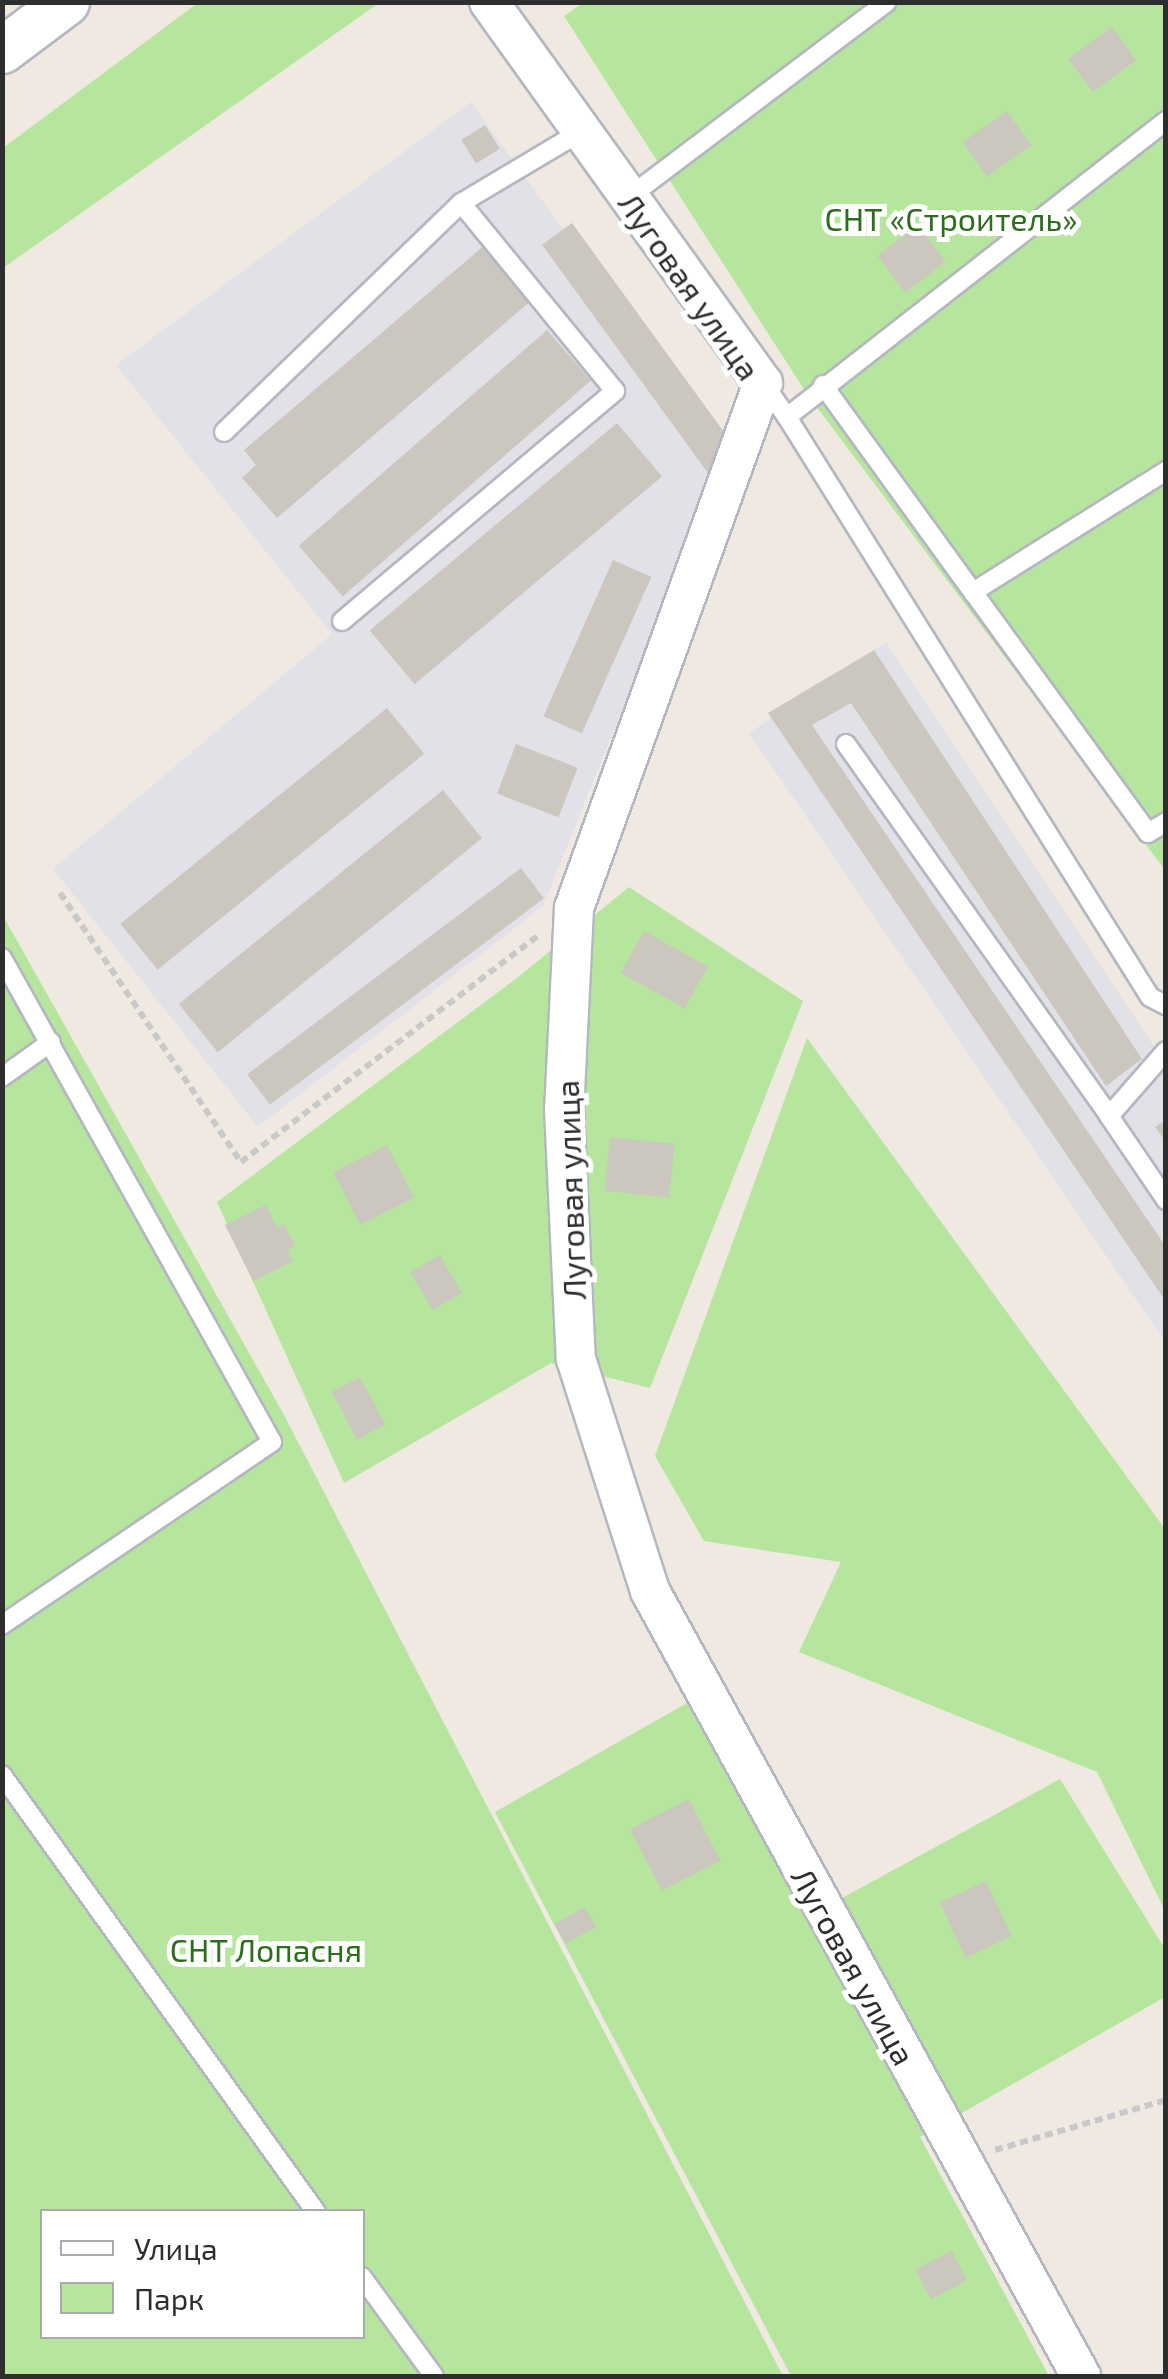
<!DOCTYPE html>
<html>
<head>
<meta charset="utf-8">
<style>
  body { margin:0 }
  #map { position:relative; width:1168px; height:2379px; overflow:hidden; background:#efe9e1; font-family:"Exo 2",sans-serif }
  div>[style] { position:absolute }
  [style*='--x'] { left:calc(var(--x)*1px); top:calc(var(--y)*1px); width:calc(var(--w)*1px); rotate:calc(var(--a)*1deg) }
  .industrial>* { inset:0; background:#e3e1e8 }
  .green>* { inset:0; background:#b6e59e }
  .building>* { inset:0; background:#cbc7bf; transform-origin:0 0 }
  .path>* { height:6px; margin-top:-3px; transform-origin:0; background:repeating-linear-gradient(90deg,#c9c9c9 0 8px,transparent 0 13px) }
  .roads { filter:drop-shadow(2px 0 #b4b7c1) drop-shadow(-2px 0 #b4b7c1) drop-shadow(0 2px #b4b7c1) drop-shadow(0 -2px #b4b7c1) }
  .service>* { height:18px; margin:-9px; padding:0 9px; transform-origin:9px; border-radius:9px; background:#fff }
  .minor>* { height:38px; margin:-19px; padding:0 19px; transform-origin:19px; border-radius:19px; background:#fff }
  .tertiary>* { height:45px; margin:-22.5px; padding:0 22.5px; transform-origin:22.5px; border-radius:22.5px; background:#fff }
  span { translate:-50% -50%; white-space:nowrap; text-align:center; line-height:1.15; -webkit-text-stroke:10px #fff; paint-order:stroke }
  .park-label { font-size:32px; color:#2c6e1b }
  .street-label { font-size:32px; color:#2e2e2e }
  .frame { position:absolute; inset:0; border:5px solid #2e2e2e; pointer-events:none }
  .legend { position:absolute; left:40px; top:2209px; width:325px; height:130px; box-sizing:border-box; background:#fff; border:2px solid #ababab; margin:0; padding:12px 18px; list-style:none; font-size:30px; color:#2e2e2e }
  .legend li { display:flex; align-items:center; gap:20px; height:50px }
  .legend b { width:50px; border:2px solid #ababab }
</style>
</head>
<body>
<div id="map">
  <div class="industrial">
    <div style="clip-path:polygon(471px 102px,725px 454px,543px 906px,258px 1127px,53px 869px,332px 634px,116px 365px)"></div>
    <div style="clip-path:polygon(886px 642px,1165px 1063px,1165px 1342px,749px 733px)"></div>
  </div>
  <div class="green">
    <div style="clip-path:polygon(199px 2px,379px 3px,3px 268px,3px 148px)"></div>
    <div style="clip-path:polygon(584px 2px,1165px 3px,1165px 870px,807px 394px,564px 16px)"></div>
    <div style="clip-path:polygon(629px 887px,803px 1001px,650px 1388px,551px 1363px,344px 1483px,217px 1202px,517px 978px)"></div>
    <div style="clip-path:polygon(evenodd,2px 914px,284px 1415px,783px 2376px,3px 2376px,2px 914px,42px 2212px,362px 2212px,362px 2336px,42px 2336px,42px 2212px)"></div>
    <div style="clip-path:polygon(807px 1038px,1165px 1529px,1165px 1911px,1097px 1772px,799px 1652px,841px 1562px,704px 1541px,655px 1456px)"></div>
    <div style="clip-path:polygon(687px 1703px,833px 1903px,1060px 1779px,1165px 1949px,1165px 1997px,920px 2137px,1049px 2376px,791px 2376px,495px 1812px)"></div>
  </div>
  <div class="building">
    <div style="left:1112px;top:27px;width:41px;height:54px;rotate:54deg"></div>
    <div style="left:1007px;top:111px;width:42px;height:54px;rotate:55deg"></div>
    <div style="left:485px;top:125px;width:28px;height:28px;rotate:58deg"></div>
    <div style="left:572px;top:223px;width:294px;height:37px;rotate:54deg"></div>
    <div style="left:918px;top:225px;width:46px;height:51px;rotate:53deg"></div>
    <div style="clip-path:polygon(486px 244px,533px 299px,277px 518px,242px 478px,256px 465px,244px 450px)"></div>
    <div style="left:547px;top:330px;width:67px;height:329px;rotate:49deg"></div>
    <div style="left:617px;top:423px;width:70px;height:323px;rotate:50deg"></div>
    <div style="left:613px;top:560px;width:42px;height:171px;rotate:24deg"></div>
    <div style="clip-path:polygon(874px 650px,1142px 1059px,1106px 1086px,851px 703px,812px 725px,1166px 1247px,1166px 1302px,768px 713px)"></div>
    <div style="left:387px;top:708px;width:59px;height:343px;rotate:51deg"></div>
    <div style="left:516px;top:744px;width:66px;height:53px;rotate:21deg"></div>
    <div style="left:443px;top:790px;width:62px;height:340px;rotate:51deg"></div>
    <div style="left:521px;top:868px;width:38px;height:343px;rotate:53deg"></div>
    <div style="left:644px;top:931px;width:73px;height:48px;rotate:29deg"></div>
    <div style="clip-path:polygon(1166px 1120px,1166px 1142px,1155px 1127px)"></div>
    <div style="left:610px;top:1137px;width:65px;height:54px;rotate:6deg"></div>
    <div style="left:387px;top:1145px;width:59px;height:60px;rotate:63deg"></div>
    <div style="clip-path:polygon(266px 1205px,277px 1227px,284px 1224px,295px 1246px,288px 1250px,293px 1261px,253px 1281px,225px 1225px)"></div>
    <div style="left:440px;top:1255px;width:44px;height:34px;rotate:60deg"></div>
    <div style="left:360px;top:1377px;width:54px;height:32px;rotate:62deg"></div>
    <div style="left:689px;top:1799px;width:69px;height:66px;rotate:63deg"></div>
    <div style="left:986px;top:1881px;width:61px;height:51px;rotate:65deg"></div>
    <div style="left:585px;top:1907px;width:23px;height:35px;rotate:61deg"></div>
    <div style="left:952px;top:2251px;width:33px;height:41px;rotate:63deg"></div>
  </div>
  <div class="path">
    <div style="--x:60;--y:893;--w:324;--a:56.1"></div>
    <div style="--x:241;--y:1162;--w:373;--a:-37.3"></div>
    <div style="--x:995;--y:2150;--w:178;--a:-16.3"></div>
  </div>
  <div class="roads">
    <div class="service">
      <div style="--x:629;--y:197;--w:323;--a:-37.1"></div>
      <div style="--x:763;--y:383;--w:42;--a:54.8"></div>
      <div style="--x:787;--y:417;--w:481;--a:-38"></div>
      <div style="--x:823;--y:385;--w:256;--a:54.1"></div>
      <div style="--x:973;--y:592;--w:228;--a:-32.1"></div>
      <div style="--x:787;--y:417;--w:684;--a:57.96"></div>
      <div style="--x:1150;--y:997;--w:18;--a:27"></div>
      <div style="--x:224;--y:432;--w:330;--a:-44"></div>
      <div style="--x:461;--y:203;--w:141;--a:-30.8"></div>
      <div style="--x:973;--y:592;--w:298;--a:54"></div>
      <div style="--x:1148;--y:833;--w:21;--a:-31"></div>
      <div style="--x:342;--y:621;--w:357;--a:-40.1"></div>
      <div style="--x:615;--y:391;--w:243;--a:-129.3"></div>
      <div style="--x:846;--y:744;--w:456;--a:54.7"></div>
      <div style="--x:2;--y:958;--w:554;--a:60.84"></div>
      <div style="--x:272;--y:1442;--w:326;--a:145.9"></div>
      <div style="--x:1166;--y:1051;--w:86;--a:131.2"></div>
      <div style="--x:1109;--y:1116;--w:102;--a:55.8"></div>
      <div style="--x:2;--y:1077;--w:60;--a:-35.5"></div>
      <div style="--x:2;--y:1775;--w:538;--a:54.3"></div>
      <div style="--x:362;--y:2277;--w:122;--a:54"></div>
    </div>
    <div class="minor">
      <div style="--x:489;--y:2;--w:469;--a:54.3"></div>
      <div style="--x:763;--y:383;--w:558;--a:109.8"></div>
      <div style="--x:574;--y:908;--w:201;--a:92.8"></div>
      <div style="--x:564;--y:1109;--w:250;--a:87.3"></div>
      <div style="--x:576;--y:1359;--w:244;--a:72.3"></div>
      <div style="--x:650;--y:1591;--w:896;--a:61.23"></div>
    </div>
    <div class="tertiary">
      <div style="--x:2;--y:50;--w:80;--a:-36.9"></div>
    </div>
  </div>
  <div class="park-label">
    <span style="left:951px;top:218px">СНТ «Строитель»</span>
    <span style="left:266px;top:1949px">СНТ Лопасня</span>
  </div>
  <div class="street-label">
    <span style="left:690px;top:286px;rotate:55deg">Луговая улица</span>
    <span style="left:570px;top:1190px;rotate:-92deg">Луговая улица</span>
    <span style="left:854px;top:1966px;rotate:61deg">Луговая улица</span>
  </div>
  <div class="frame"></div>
  <ul class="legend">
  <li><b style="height:12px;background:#fff"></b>Улица</li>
  <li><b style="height:28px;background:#b6e59e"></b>Парк</li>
  </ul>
</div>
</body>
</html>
